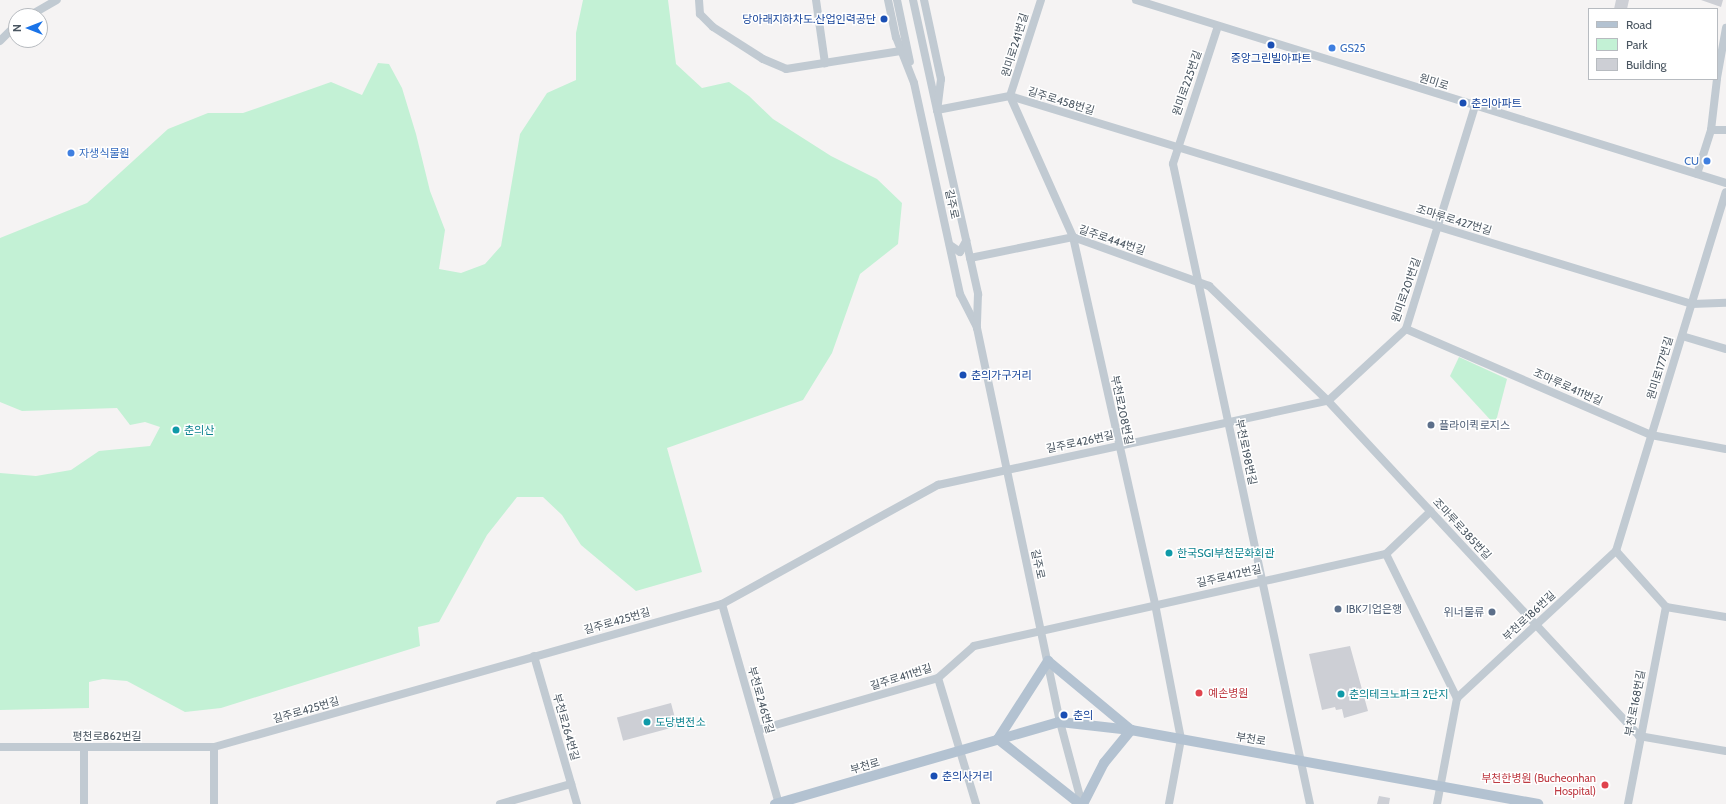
<!DOCTYPE html>
<html>
<head>
<meta charset="utf-8">
<style>
  body { margin:0 }
  #map { position:relative; width:1726px; height:804px; overflow:hidden; background:#f5f3f3; font-family:Cabin,"Noto Sans KR",sans-serif }
  div>[style] { position:absolute }
  [style*='--x'] { left:calc(var(--x)*1px); top:calc(var(--y)*1px); width:calc(var(--w)*1px); rotate:calc(var(--a)*1deg) }
  .green>* { inset:0; background:#c3f1d5 }
  .building>* { inset:0; background:#cdcfd5; transform-origin:0 0 }
  .minor>* { height:8px; margin:-4px; padding:0 4px; transform-origin:4px; border-radius:4px; background:#c1cad2 }
  .major>* { height:10px; margin:-5px; padding:0 5px; transform-origin:5px; border-radius:5px; background:#b3c2d1 }
  .dots>* { width:11px; height:11px; translate:-50% -50%; box-sizing:border-box; border:2px solid #fff; border-radius:50% }
  span { translate:-50% -50%; white-space:nowrap; text-align:center; line-height:1.15; -webkit-text-stroke:3px #fff; paint-order:stroke }
  .transit-label { font-size:11px; color:#164399 }
  .right { translate:-100% -50%; text-align:right }
  .left { translate:0 -50%; text-align:left }
  .street-label { font-size:11px; color:#4a5661 }
  .shop-label { font-size:11px; color:#366cbe }
  .service-label { font-size:11px; color:#4e5e75 }
  .culture-label { font-size:11px; color:#0d838f }
  .health-label { font-size:11px; color:#be3a42 }
  .legend { position:absolute; left:1588px; top:8px; width:130px; height:72px; box-sizing:border-box; background:#fff; border:1px solid #b7bbc0; margin:0; padding:5px 7px; list-style:none; font-size:12px; color:#4a5661 }
  .legend li { display:flex; align-items:center; gap:8px; height:20px }
  .legend b { width:20px; border:1px solid #b7bbc0 }
  .north { position:absolute; left:8px; top:8px; width:40px; height:40px; box-sizing:border-box; background:#fff; border:1px solid #b7bbc0; border-radius:50%; rotate:270deg; font-size:11px; font-weight:700; line-height:16px; text-align:center; color:#4a5661 }
  .north::after { content:''; display:block; margin:auto; width:14px; height:18px; background:#1a73e8; clip-path:polygon(50% 0,100% 100%,50% 72%,0 100%) }
</style>
</head>
<body>
<div id="map">
  <div class="green">
    <div style="clip-path:polygon(583px 0,668px 0,676px 64px,702px 88px,729px 82px,749px 96px,773px 119px,831px 156px,877px 179px,902px 203px,898px 244px,860px 274px,832px 353px,803px 400px,667px 448px,702px 572px,636px 591px,581px 545px,562px 515px,543px 497px,517px 497px,487px 535px,439px 622px,418px 627px,420px 646px,221px 708px,185px 712px,127px 681px,103px 679px,89px 682px,89px 708px,0 710px,0 473px,36px 476px,71px 470px,99px 451px,150px 446px,160px 427px,145px 422px,130px 425px,117px 408px,22px 411px,0 402px,0 238px,87px 203px,168px 129px,208px 113px,243px 113px,331px 82px,362px 95px,378px 63px,389px 64px,402px 88px,416px 134px,430px 191px,445px 230px,439px 269px,461px 273px,485px 264px,501px 246px,520px 134px,547px 93px,576px 80px,576px 33px)"></div>
    <div style="clip-path:polygon(1459px 357px,1507px 379px,1495px 425px,1450px 376px)"></div>
  </div>
  <div class="building">
    <div style="clip-path:polygon(1616px 0,1629px 0,1627px 9px,1614px 9px)"></div>
    <div style="clip-path:polygon(1701px 0,1723px 0,1721px 7px)"></div>
    <div style="clip-path:polygon(1350px 646px,1368px 711px,1344px 718px,1342px 709px,1336px 710px,1335px 707px,1322px 710px,1309px 654px)"></div>
    <div style="left:671px;top:703px;width:24px;height:56px;rotate:75deg"></div>
    <div style="clip-path:polygon(1379px 796px,1390px 798px,1389px 804px,1377px 804px)"></div>
  </div>
  <div class="minor">
    <div style="--x:699;--y:0;--w:14;--a:86"></div>
    <div style="--x:700;--y:14;--w:18;--a:45"></div>
    <div style="--x:713;--y:27;--w:59;--a:32.6"></div>
    <div style="--x:763;--y:59;--w:25;--a:23"></div>
    <div style="--x:786;--y:69;--w:116;--a:-8.9"></div>
    <div style="--x:816;--y:0;--w:64;--a:81.9"></div>
    <div style="--x:888;--y:0;--w:38;--a:78"></div>
    <div style="--x:896;--y:37;--w:49;--a:68.6"></div>
    <div style="--x:914;--y:83;--w:216;--a:77.7"></div>
    <div style="--x:960;--y:294;--w:37;--a:63"></div>
    <div style="--x:897;--y:0;--w:63;--a:78.2"></div>
    <div style="--x:913;--y:0;--w:113;--a:77.7"></div>
    <div style="--x:937;--y:110;--w:74;--a:-10.9"></div>
    <div style="--x:1010;--y:96;--w:713;--a:16.96"></div>
    <div style="--x:1692;--y:304;--w:34;--a:-2"></div>
    <div style="--x:924;--y:0;--w:81;--a:77.9"></div>
    <div style="--x:941;--y:79;--w:31;--a:97"></div>
    <div style="--x:937;--y:110;--w:189;--a:77.4"></div>
    <div style="--x:978;--y:294;--w:34;--a:92"></div>
    <div style="--x:977;--y:328;--w:403;--a:78.1"></div>
    <div style="--x:1060;--y:722;--w:85;--a:75"></div>
    <div style="--x:1041;--y:0;--w:101;--a:107.9"></div>
    <div style="--x:1010;--y:96;--w:154;--a:65.9"></div>
    <div style="--x:1073;--y:237;--w:376;--a:77.4"></div>
    <div style="--x:1155;--y:604;--w:137;--a:79.1"></div>
    <div style="--x:1181;--y:739;--w:66;--a:100.5"></div>
    <div style="--x:1136;--y:0;--w:618;--a:17.23"></div>
    <div style="--x:29;--y:16;--w:32;--a:-30"></div>
    <div style="--x:1218;--y:26;--w:145;--a:108.1"></div>
    <div style="--x:1173;--y:164;--w:654;--a:77.92"></div>
    <div style="--x:0;--y:41;--w:23;--a:-45"></div>
    <div style="--x:1717;--y:78;--w:51;--a:-79.8"></div>
    <div style="--x:1711;--y:130;--w:15;--a:0"></div>
    <div style="--x:1697;--y:174;--w:46;--a:-72.3"></div>
    <div style="--x:1711;--y:130;--w:51;--a:-83.3"></div>
    <div style="--x:950;--y:245;--w:12;--a:35"></div>
    <div style="--x:960;--y:252;--w:13;--a:-61"></div>
    <div style="--x:970;--y:258;--w:105;--a:-11.5"></div>
    <div style="--x:1073;--y:237;--w:145;--a:19.8"></div>
    <div style="--x:1209;--y:286;--w:165;--a:44"></div>
    <div style="--x:1328;--y:401;--w:457;--a:47.1"></div>
    <div style="--x:1639;--y:736;--w:88;--a:9.8"></div>
    <div style="--x:1406;--y:329;--w:267;--a:23.4"></div>
    <div style="--x:1651;--y:435;--w:76;--a:10.6"></div>
    <div style="--x:1682;--y:336;--w:46;--a:16.5"></div>
    <div style="--x:1616;--y:551;--w:375;--a:-73"></div>
    <div style="--x:1616;--y:551;--w:75;--a:48.2"></div>
    <div style="--x:1666;--y:607;--w:61;--a:9.5"></div>
    <div style="--x:1386;--y:554;--w:161;--a:63.8"></div>
    <div style="--x:722;--y:604;--w:208;--a:74.1"></div>
    <div style="--x:534;--y:656;--w:154;--a:73.8"></div>
    <div style="--x:938;--y:678;--w:132;--a:73.2"></div>
    <div style="--x:758;--y:730;--w:187;--a:-16.1"></div>
    <div style="--x:938;--y:678;--w:48;--a:-41.6"></div>
    <div style="--x:974;--y:646;--w:422;--a:-12.6"></div>
    <div style="--x:1386;--y:554;--w:62;--a:-43.7"></div>
    <div style="--x:0;--y:747;--w:214;--a:0"></div>
    <div style="--x:214;--y:747;--w:528;--a:-15.72"></div>
    <div style="--x:722;--y:604;--w:247;--a:-28.9"></div>
    <div style="--x:938;--y:485;--w:399;--a:-12.2"></div>
    <div style="--x:1328;--y:401;--w:106;--a:-42.7"></div>
    <div style="--x:1406;--y:329;--w:233;--a:-72.8"></div>
    <div style="--x:214;--y:747;--w:57;--a:90"></div>
    <div style="--x:84;--y:804;--w:57;--a:-90"></div>
    <div style="--x:500;--y:804;--w:74;--a:-15.7"></div>
    <div style="--x:1437;--y:804;--w:108;--a:-79.3"></div>
    <div style="--x:1457;--y:698;--w:217;--a:-42.8"></div>
    <div style="--x:1628;--y:804;--w:201;--a:-79.1"></div>
  </div>
  <div class="major">
    <div style="--x:998;--y:739;--w:93;--a:-57.3"></div>
    <div style="--x:1048;--y:661;--w:108;--a:39.7"></div>
    <div style="--x:998;--y:739;--w:105;--a:38.4"></div>
    <div style="--x:775;--y:804;--w:297;--a:-16.1"></div>
    <div style="--x:1060;--y:722;--w:71;--a:6.4"></div>
    <div style="--x:1131;--y:730;--w:414;--a:10.3"></div>
    <div style="--x:1083;--y:804;--w:46;--a:-62.9"></div>
    <div style="--x:1104;--y:763;--w:43;--a:-50.7"></div>
  </div>
  <div class="dots">
    <div style="left:884px;top:19px;background:#1a4fb4"></div>
    <div style="left:1271px;top:45px;background:#1a4fb4"></div>
    <div style="left:1332px;top:48px;background:#3f7fe0"></div>
    <div style="left:1463px;top:103px;background:#1a4fb4"></div>
    <div style="left:71px;top:153px;background:#3f7fe0"></div>
    <div style="left:1707px;top:161px;background:#3f7fe0"></div>
    <div style="left:963px;top:375px;background:#1a4fb4"></div>
    <div style="left:1431px;top:425px;background:#5c6f8a"></div>
    <div style="left:176px;top:430px;background:#0f9aa8"></div>
    <div style="left:1169px;top:553px;background:#0f9aa8"></div>
    <div style="left:1338px;top:609px;background:#5c6f8a"></div>
    <div style="left:1492px;top:612px;background:#5c6f8a"></div>
    <div style="left:1199px;top:693px;background:#e0444e"></div>
    <div style="left:1341px;top:694px;background:#0f9aa8"></div>
    <div style="left:1064px;top:715px;background:#1a4fb4"></div>
    <div style="left:647px;top:722px;background:#0f9aa8"></div>
    <div style="left:934px;top:776px;background:#1a4fb4"></div>
    <div style="left:1605px;top:785px;background:#e0444e"></div>
  </div>
  <div class="transit-label">
    <span class="right" style="left:876px;top:19px">당아래지하차도.산업인력공단</span>
    <span style="left:1271px;top:58px">중앙그린빌아파트</span>
    <span class="left" style="left:1471px;top:103px">춘의아파트</span>
    <span class="left" style="left:971px;top:375px">춘의가구거리</span>
    <span class="left" style="left:1073px;top:715px">춘의</span>
    <span class="left" style="left:942px;top:776px">춘의사거리</span>
  </div>
  <div class="street-label">
    <span style="left:1015px;top:45px;rotate:-73deg">원미로241번길</span>
    <span style="left:1434px;top:82px;rotate:17deg">원미로</span>
    <span style="left:1187px;top:83px;rotate:-71deg">원미로225번길</span>
    <span style="left:1061px;top:101px;rotate:17deg">길주로458번길</span>
    <span style="left:952px;top:204px;rotate:78deg">길주로</span>
    <span style="left:1454px;top:220px;rotate:17deg">조마루로427번길</span>
    <span style="left:1112px;top:240px;rotate:19deg">길주로444번길</span>
    <span style="left:1406px;top:290px;rotate:-71deg">원미로201번길</span>
    <span style="left:1660px;top:368px;rotate:-73deg">원미로177번길</span>
    <span style="left:1568px;top:387px;rotate:24deg">조마루로411번길</span>
    <span style="left:1122px;top:410px;rotate:78deg">부천로208번길</span>
    <span style="left:1080px;top:442px;rotate:-12deg">길주로426번길</span>
    <span style="left:1246px;top:452px;rotate:78deg">부천로198번길</span>
    <span style="left:1462px;top:529px;rotate:47deg">조마루로385번길</span>
    <span style="left:1038px;top:564px;rotate:78deg">길주로</span>
    <span style="left:1229px;top:576px;rotate:-13deg">길주로412번길</span>
    <span style="left:1529px;top:616px;rotate:-43deg">부천로186번길</span>
    <span style="left:617px;top:621px;rotate:-16deg">길주로425번길</span>
    <span style="left:901px;top:677px;rotate:-17deg">길주로411번길</span>
    <span style="left:761px;top:700px;rotate:74deg">부천로246번길</span>
    <span style="left:1635px;top:703px;rotate:-79deg">부천로168번길</span>
    <span style="left:306px;top:710px;rotate:-16deg">길주로425번길</span>
    <span style="left:566px;top:727px;rotate:74deg">부천로264번길</span>
    <span style="left:107px;top:736px">평천로862번길</span>
    <span style="left:1251px;top:739px;rotate:10deg">부천로</span>
    <span style="left:865px;top:766px;rotate:-16deg">부천로</span>
  </div>
  <div class="shop-label">
    <span class="left" style="left:1340px;top:48px">GS25</span>
    <span class="left" style="left:79px;top:153px">자생식물원</span>
    <span class="right" style="left:1699px;top:161px">CU</span>
  </div>
  <div class="service-label">
    <span class="left" style="left:1439px;top:425px">플라이퀵로지스</span>
    <span class="left" style="left:1346px;top:609px">IBK기업은행</span>
    <span class="right" style="left:1484px;top:612px">위너물류</span>
  </div>
  <div class="culture-label">
    <span class="left" style="left:184px;top:430px">춘의산</span>
    <span class="left" style="left:1177px;top:553px">한국SGI부천문화회관</span>
    <span class="left" style="left:1349px;top:694px">춘의테크노파크 2단지</span>
    <span class="left" style="left:655px;top:722px">도당변전소</span>
  </div>
  <div class="health-label">
    <span class="left" style="left:1208px;top:693px">예손병원</span>
    <span class="right" style="left:1596px;top:785px">부천한병원 (Bucheonhan<br>Hospital)</span>
  </div>
  <ul class="legend">
  <li><b style="height:5px;background:#b3c2d1"></b>Road</li>
  <li><b style="height:11px;background:#c3f1d5"></b>Park</li>
  <li><b style="height:11px;background:#cdcfd5"></b>Building</li>
  </ul>
  <div class="north">N</div>
</div>
</body>
</html>
